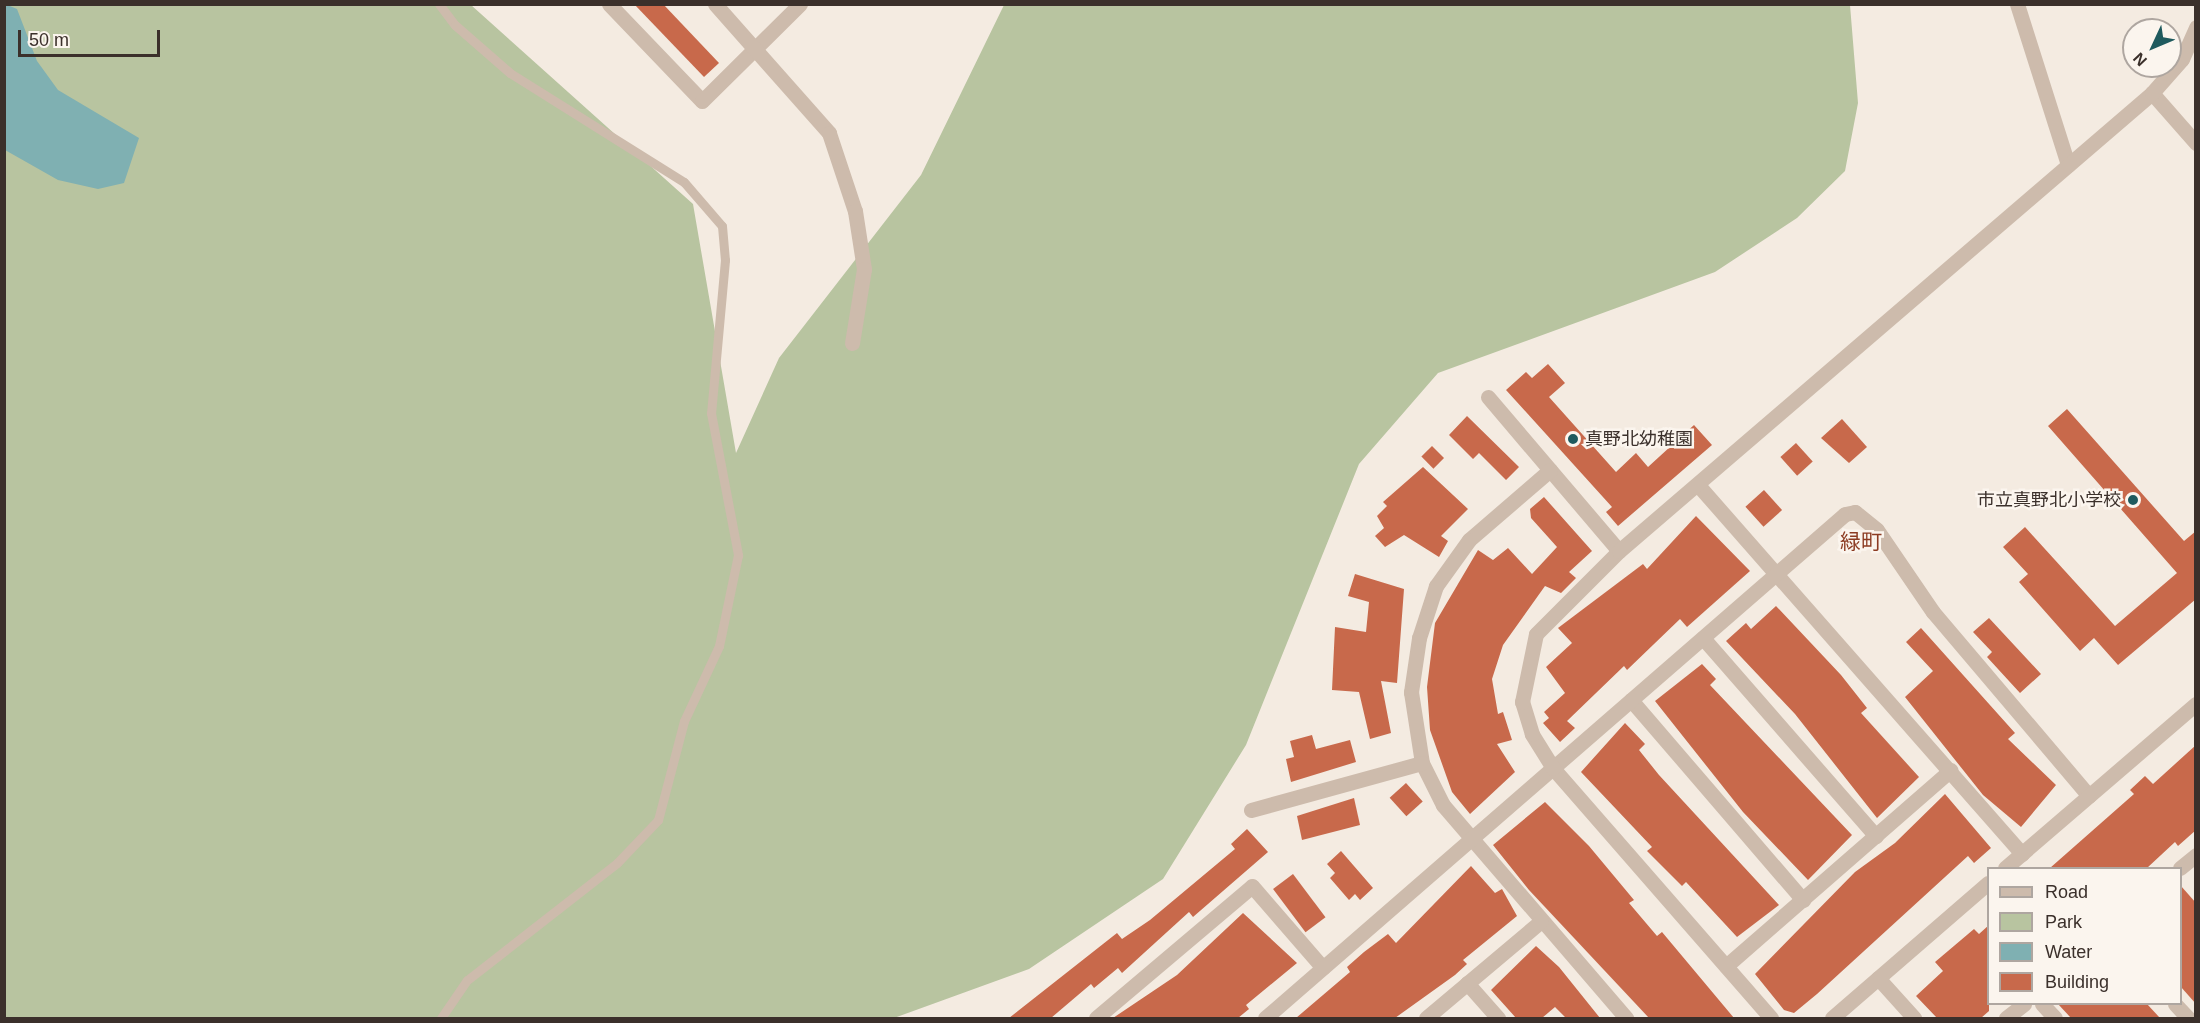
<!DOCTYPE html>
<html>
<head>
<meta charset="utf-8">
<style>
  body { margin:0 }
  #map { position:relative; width:2200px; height:1023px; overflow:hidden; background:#f4ebe1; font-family:Arial,"Noto Sans JP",sans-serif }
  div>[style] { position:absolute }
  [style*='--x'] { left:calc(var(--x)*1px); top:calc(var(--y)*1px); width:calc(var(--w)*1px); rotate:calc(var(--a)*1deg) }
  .green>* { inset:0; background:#b8c4a0 }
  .water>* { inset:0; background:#7fb0b2 }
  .building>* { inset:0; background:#c8694b; transform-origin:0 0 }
  .service>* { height:9px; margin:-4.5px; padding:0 4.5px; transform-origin:4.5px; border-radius:4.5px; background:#cdbbac }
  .minor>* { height:15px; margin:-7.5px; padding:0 7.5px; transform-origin:7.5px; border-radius:7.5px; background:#cdbbac }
  .tertiary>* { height:15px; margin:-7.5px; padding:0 7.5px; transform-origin:7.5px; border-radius:7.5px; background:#cdbbac }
  .dots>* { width:16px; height:16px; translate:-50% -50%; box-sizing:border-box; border:3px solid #fbf5ee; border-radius:50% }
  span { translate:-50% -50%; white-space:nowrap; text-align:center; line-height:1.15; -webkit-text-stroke:5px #fbf5ee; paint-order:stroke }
  .poi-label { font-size:18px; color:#3b302b }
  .left { translate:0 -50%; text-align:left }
  .right { translate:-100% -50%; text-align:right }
  .quarter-label { font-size:21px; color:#8c3b22 }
  .frame { position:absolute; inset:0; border:6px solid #3b302b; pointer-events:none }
  .legend { position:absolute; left:1987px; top:867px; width:195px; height:138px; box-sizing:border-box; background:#fbf5ee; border:2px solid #aea6a0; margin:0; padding:8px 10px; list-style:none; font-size:18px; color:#3b302b }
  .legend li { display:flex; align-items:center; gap:12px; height:30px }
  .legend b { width:30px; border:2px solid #aea6a0 }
  .north { position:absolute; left:2122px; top:18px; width:60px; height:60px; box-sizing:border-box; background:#fbf5ee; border:2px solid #aea6a0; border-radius:50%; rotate:226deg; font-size:16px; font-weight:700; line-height:24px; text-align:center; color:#3b302b }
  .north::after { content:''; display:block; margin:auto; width:21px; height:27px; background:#1f5a5e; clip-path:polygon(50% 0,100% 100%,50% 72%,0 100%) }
  .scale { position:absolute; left:18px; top:30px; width:142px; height:27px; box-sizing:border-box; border:3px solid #3b302b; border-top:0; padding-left:8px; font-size:18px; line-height:21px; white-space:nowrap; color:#3b302b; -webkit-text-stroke:4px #fbf5ee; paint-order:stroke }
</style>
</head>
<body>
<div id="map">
  <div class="green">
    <div style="clip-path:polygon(5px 5px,471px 5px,693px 204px,736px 453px,779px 358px,921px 175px,1004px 5px,1850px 5px,1858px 103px,1845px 171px,1797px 218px,1715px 272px,1438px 373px,1359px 464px,1246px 745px,1163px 879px,1029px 969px,894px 1018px,5px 1018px)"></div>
  </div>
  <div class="water">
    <div style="clip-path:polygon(5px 4px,17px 9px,37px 61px,58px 90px,139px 138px,124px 183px,98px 189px,58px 180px,5px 150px)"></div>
  </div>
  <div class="building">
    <div style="clip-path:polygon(634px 4px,663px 4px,719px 63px,704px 77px)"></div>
    <div style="clip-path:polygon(1548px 364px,1565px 383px,1549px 397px,1616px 472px,1636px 453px,1648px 467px,1694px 425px,1712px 445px,1618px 526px,1606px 512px,1612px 507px,1506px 390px,1526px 372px,1532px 378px)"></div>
    <div style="clip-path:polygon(2067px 409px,2184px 541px,2196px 531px,2196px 599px,2118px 665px,2094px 638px,2080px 651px,2019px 582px,2028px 574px,2003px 547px,2025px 527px,2115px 626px,2177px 573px,2048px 426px)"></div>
    <div style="clip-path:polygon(1467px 416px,1519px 467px,1506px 480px,1479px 453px,1473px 459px,1449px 435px)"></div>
    <div style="clip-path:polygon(1842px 419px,1867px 447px,1849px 463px,1821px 438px)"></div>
    <div style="left:1796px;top:443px;width:25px;height:21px;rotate:48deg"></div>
    <div style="left:1432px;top:446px;width:17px;height:15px;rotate:45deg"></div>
    <div style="clip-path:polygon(1423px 467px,1468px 509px,1441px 536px,1448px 541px,1439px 557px,1404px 535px,1385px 547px,1375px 536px,1384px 528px,1377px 516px,1387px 506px,1383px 502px)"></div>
    <div style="left:1764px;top:490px;width:27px;height:25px;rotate:48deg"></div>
    <div style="clip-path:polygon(1544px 497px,1592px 551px,1569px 572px,1576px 578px,1561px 593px,1545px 586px,1503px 645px,1492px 679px,1498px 714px,1503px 712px,1512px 740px,1497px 744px,1515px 772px,1470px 814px,1452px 792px,1430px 730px,1427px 687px,1435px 623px,1478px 550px,1493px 560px,1508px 548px,1532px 574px,1557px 547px,1531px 518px,1530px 509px)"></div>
    <div style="clip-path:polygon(1696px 516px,1750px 571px,1687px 627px,1680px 619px,1627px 670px,1624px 666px,1567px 721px,1575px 728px,1560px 742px,1543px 723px,1549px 718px,1544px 712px,1565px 693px,1546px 667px,1572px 643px,1558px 628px,1643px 564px,1647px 569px)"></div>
    <div style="clip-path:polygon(1355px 574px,1404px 589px,1397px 683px,1381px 681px,1391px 733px,1370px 739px,1359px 692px,1332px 690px,1335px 627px,1366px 632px,1369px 602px,1348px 596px)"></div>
    <div style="clip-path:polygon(1776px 606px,1841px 675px,1867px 708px,1861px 713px,1919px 777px,1877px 818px,1795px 714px,1726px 641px,1746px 623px,1751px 629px)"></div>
    <div style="clip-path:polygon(1989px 618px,2041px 674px,2020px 693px,1987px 657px,1992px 652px,1973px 632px)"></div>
    <div style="clip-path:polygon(1921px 628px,2015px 733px,2008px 739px,2056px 785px,2021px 827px,1983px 795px,1905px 697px,1933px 671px,1906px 642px)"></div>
    <div style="clip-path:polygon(1702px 664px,1716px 679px,1710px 685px,1852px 835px,1808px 880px,1743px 812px,1655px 701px)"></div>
    <div style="clip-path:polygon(1625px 723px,1645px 744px,1639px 750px,1659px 775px,1779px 905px,1737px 937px,1686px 882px,1682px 886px,1647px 851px,1652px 847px,1581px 772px)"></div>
    <div style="clip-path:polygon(1312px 735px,1316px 749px,1350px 740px,1356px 762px,1291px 782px,1286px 759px,1294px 757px,1290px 741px)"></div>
    <div style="clip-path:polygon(2196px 745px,2196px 830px,2178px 846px,2175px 842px,2147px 868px,2050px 868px,2134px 794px,2130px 790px,2145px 776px,2153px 784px)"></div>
    <div style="left:1406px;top:783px;width:25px;height:22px;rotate:48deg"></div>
    <div style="clip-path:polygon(1945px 794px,1991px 848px,1974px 863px,1968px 856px,1817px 994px,1794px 1013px,1784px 1010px,1755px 974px,1855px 872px,1895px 843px)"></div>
    <div style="clip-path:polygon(1354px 798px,1360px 825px,1302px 840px,1297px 816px)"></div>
    <div style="clip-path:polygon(1545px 802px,1589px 846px,1634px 900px,1629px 903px,1657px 936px,1662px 932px,1734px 1018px,1649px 1018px,1529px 890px,1493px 845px)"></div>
    <div style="clip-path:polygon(1247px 829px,1268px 852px,1193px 917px,1189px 912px,1122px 973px,1118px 968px,1094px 988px,1091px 984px,1051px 1018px,1009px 1018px,1117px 933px,1122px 939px,1150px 920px,1235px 849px,1231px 844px)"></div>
    <div style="clip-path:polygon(1341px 851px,1373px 888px,1360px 900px,1355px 894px,1349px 900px,1330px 878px,1335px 873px,1327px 864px)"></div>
    <div style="clip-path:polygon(1471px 866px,1495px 893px,1502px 889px,1517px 916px,1463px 960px,1467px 964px,1455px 975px,1395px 1018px,1296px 1018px,1350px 972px,1347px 967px,1364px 952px,1388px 934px,1396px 943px)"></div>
    <div style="left:1293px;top:874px;width:54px;height:25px;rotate:53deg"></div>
    <div style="clip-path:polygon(2181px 886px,2196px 903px,2196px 1004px,2181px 987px)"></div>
    <div style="clip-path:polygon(1243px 913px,1297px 963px,1246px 1005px,1249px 1009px,1238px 1018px,1113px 1018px,1177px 975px)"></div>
    <div style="clip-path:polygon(1989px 925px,1989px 1011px,1981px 1018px,1937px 1018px,1916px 996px,1943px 971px,1935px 962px,1974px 929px,1979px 934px)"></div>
    <div style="clip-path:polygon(1536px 946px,1559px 967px,1600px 1018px,1566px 1018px,1555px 1007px,1542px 1018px,1516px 1018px,1491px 990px)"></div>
    <div style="clip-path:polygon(2058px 1004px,2147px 1004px,2160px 1018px,2071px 1018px)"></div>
  </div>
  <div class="service">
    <div style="--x:439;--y:4;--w:26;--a:53"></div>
    <div style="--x:455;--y:25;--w:73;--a:41.1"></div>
    <div style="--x:510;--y:73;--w:205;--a:32.1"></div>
    <div style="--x:684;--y:182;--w:58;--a:49.2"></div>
    <div style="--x:722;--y:226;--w:34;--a:85"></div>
    <div style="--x:725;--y:260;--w:154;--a:95.2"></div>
    <div style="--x:711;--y:413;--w:145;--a:79.2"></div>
    <div style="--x:738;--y:555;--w:93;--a:101.8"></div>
    <div style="--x:719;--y:646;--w:83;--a:115"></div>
    <div style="--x:684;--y:721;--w:102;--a:104.7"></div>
    <div style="--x:658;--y:820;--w:59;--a:133.6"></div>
    <div style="--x:617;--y:863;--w:190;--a:142"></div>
    <div style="--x:467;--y:980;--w:46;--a:124.4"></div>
  </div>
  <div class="minor">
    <div style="--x:609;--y:4;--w:134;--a:46.2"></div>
    <div style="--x:702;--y:101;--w:138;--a:-44.7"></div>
    <div style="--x:715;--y:4;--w:172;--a:48.5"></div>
    <div style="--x:829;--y:133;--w:82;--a:71.6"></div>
    <div style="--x:855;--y:211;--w:59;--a:81.2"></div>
    <div style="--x:864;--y:269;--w:75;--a:99.2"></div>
    <div style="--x:2017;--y:4;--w:169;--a:72.4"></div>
    <div style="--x:2152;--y:93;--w:67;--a:48.7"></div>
    <div style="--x:1488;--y:397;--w:202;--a:49.6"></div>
    <div style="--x:1550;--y:470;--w:107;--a:139.2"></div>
    <div style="--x:1469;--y:540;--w:57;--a:125.7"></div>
    <div style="--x:1436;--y:586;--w:55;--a:108.1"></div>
    <div style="--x:1419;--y:638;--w:55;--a:98.4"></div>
    <div style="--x:1411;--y:692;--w:72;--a:81.2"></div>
    <div style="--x:1422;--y:763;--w:47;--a:63.4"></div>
    <div style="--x:1443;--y:805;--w:281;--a:49.3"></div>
    <div style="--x:1698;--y:485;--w:491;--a:48.7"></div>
    <div style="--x:1703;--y:638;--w:263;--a:48.9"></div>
    <div style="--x:1631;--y:700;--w:264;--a:49.3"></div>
    <div style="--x:1251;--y:810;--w:177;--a:-15.4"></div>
    <div style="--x:2180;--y:868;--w:21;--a:-39"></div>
    <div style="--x:1726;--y:966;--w:298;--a:-41.1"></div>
    <div style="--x:1878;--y:978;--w:54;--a:48"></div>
    <div style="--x:1467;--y:983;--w:47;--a:48.5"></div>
    <div style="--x:2042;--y:1004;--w:19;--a:47"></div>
    <div style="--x:2175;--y:1004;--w:19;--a:47"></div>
    <div style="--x:1096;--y:1018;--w:204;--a:-40.2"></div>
    <div style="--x:1252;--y:886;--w:108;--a:49.1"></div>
    <div style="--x:1265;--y:1018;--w:768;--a:-40.99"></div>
    <div style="--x:1845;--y:514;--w:10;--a:-11"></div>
    <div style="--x:1855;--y:512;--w:28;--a:39"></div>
    <div style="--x:1877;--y:530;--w:99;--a:55.7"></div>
    <div style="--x:1933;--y:612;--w:241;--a:49.7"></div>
    <div style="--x:1426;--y:1018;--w:150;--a:-40.1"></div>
    <div style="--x:1771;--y:1018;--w:332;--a:-131.1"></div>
    <div style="--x:1553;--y:768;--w:40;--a:-122"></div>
    <div style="--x:1532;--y:734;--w:34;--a:-107"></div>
    <div style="--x:1522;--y:702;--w:69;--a:-78.4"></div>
    <div style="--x:1536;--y:634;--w:117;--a:-45"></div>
    <div style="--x:1619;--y:551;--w:703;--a:-40.67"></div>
    <div style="--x:2152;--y:93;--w:45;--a:-48.6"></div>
    <div style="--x:2182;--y:59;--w:35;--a:-66"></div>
    <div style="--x:2006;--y:1018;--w:23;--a:-38"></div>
  </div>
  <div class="tertiary">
    <div style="--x:2005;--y:868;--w:252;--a:-40.7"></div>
    <div style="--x:1832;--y:1018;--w:206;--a:-40.9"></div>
  </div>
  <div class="dots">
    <div style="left:1573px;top:439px;background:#1f5a5e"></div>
    <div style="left:2133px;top:500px;background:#1f5a5e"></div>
  </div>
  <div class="poi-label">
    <span class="left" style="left:1585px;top:439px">真野北幼稚園</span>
    <span class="right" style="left:2121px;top:500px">市立真野北小学校</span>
  </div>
  <div class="quarter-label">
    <span style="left:1861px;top:542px">緑町</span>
  </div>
  <div class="frame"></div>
  <ul class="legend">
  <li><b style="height:8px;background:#cdbbac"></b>Road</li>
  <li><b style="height:16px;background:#b8c4a0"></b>Park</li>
  <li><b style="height:16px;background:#7fb0b2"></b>Water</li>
  <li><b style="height:16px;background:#c8694b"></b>Building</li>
  </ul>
  <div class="north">N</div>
  <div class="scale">50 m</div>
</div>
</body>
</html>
